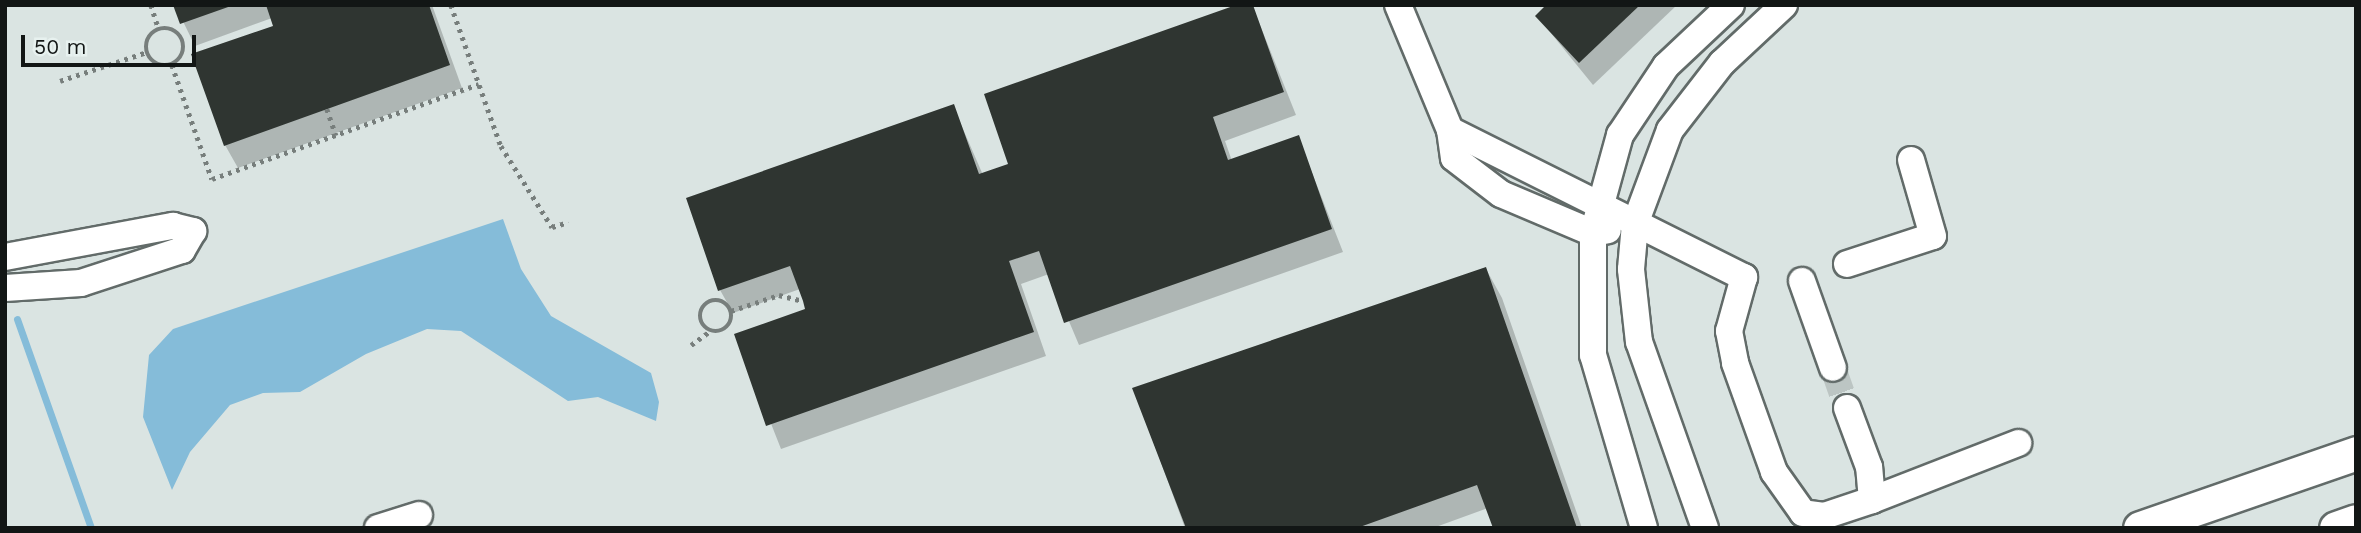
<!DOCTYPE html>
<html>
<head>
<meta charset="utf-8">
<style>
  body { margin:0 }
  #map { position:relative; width:2361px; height:533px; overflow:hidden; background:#dae4e2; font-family:"Work Sans",sans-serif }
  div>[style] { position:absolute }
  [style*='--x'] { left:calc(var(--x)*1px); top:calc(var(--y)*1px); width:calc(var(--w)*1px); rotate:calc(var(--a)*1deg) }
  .water>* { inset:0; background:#85bcd9 }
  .shadow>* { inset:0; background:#0003 }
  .stream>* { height:7px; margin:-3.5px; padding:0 3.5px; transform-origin:3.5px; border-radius:3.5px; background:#85bcd9 }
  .building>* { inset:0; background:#2f3531 }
  .minor-tunnel>* { height:26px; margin-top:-13px; transform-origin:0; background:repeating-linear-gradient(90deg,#bcc5c3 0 26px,transparent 0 39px) }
  .path>* { height:4.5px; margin-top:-2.25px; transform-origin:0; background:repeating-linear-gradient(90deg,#777e7c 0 3.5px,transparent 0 8.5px) }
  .path>.ring { margin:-2.25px; padding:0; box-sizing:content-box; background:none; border:4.5px solid #777e7c; border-radius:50% }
  .roads { filter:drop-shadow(2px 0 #626b69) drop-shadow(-2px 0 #626b69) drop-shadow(0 2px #626b69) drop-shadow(0 -2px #626b69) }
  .minor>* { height:26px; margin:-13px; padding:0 13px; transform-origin:13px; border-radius:13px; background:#fff }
  .major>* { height:33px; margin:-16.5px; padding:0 16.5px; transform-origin:16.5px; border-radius:16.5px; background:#fff }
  span { translate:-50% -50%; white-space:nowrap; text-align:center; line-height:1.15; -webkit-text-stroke:7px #e7f1ef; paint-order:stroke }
  .frame { position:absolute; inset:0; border:7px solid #121615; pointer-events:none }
  .scale { position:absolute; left:21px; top:35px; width:175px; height:32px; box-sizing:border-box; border:4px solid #121615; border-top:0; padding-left:9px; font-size:21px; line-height:24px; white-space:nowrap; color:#121615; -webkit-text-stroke:5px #e7f1ef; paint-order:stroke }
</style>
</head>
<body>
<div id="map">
  <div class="water">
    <div style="clip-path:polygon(503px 219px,521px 269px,551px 316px,651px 373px,659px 402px,656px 421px,598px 397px,568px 401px,461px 331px,427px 329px,366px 354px,300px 392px,263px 393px,230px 405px,190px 452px,172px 490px,143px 417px,149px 355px,173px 329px)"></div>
  </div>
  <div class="shadow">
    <div style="clip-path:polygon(175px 5px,432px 5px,462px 88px,238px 168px,225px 145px,275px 27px,272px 18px,195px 46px)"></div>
    <div style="clip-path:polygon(1252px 5px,1296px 115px,1225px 141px,1232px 161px,1298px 137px,1343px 252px,1079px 345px,1049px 274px,1021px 284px,1046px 356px,781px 449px,736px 335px,807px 310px,800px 289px,733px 313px,720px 290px,953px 106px,983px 175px,1011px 165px)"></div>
    <div style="clip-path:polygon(1549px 5px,1677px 5px,1593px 85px,1537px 16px)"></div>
    <div style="clip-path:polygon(1486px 269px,1502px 298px,1582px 528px,1495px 528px,1488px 508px,1433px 528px,1185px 528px,1134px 389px)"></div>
  </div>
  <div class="stream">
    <div style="--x:17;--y:319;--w:222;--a:70.5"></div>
  </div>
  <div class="building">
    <div style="clip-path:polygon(173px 5px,231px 5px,231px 6px,180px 24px)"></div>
    <div style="clip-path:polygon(266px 5px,429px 5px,450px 65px,224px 146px,191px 54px,273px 26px)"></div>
    <div style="clip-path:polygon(1236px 5px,1253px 5px,1284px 92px,1213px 117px,1228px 160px,1299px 135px,1332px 229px,1064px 323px,1039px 251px,1009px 261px,1034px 332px,766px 426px,734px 334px,805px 309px,803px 301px,790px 266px,718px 291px,686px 198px,954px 104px,979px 174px,1008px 164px,984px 94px)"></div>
    <div style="clip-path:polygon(1546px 5px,1640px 5px,1579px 63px,1535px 16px)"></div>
    <div style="clip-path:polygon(1486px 267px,1577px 528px,1493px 528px,1477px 485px,1357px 528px,1186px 528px,1132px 388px)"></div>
  </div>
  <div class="minor-tunnel">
    <div style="--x:1833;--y:368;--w:42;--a:70.7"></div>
  </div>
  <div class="path">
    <div style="--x:151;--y:5;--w:25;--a:72"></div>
    <div style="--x:451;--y:5;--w:150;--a:70.5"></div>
    <div style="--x:501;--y:146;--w:96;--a:57.8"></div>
    <div style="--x:552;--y:227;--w:17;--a:-17"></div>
    <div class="ring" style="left:146px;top:28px;width:33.5px;height:33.5px"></div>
    <div style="--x:172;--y:65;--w:121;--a:70.7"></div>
    <div style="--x:212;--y:179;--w:283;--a:-19.6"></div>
    <div style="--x:60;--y:81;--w:92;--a:-18.4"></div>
    <div style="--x:327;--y:109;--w:28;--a:71"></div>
    <div class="ring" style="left:700px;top:300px;width:27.5px;height:27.5px"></div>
    <div style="--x:731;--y:311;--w:51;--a:-18.4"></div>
    <div style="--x:779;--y:295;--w:25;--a:14"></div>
    <div style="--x:691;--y:345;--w:24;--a:-36"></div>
  </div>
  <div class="roads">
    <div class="minor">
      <div style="--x:1398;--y:5;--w:135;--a:67.4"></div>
      <div style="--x:1450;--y:130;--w:28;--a:82"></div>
      <div style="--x:1454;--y:158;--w:59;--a:37.5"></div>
      <div style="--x:1501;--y:194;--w:100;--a:23"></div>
      <div style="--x:1593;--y:233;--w:15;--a:-11"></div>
      <div style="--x:1450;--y:130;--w:329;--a:26.6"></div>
      <div style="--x:1744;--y:277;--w:56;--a:105.5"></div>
      <div style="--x:1729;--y:331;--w:33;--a:79"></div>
      <div style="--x:1735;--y:363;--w:116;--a:70.3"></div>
      <div style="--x:1774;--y:472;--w:50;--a:54.7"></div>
      <div style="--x:1803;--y:513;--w:21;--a:8"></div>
      <div style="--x:1824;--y:516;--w:51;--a:-18.4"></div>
      <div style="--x:1872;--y:500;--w:33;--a:-95"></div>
      <div style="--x:1869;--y:467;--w:63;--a:-110.4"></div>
      <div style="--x:5;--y:257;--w:171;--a:-10.5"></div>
      <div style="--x:173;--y:226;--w:21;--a:14"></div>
      <div style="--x:193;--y:231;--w:22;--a:120"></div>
      <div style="--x:182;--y:250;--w:106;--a:161.9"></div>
      <div style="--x:81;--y:283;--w:76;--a:176.2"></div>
      <div style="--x:1847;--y:264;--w:90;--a:-18"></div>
      <div style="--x:1933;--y:236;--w:79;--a:-106.1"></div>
      <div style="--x:1802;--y:281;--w:92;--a:70.4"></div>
      <div style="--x:1872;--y:500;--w:157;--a:-21.3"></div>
      <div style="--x:378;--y:528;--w:43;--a:-17.6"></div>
      <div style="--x:1644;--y:528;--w:180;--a:-106.4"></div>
      <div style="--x:1593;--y:355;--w:122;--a:-90"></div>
      <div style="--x:1593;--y:233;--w:102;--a:-74.6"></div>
      <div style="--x:1620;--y:135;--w:83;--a:-56.3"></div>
      <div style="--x:1666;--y:66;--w:89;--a:-43.2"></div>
      <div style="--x:1705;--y:528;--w:197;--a:-109.5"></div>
      <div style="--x:1639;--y:342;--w:73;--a:-96.3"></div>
      <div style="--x:1631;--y:269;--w:45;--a:-84.9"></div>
      <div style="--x:1635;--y:224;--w:100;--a:-69.6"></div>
      <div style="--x:1670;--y:130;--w:85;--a:-52.2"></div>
      <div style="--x:1722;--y:63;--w:85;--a:-43.1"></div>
    </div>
    <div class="major">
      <div style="--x:2140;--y:528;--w:229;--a:-19.1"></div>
      <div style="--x:2336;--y:528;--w:21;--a:-19"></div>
    </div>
  </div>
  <div class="frame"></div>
  <div class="scale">50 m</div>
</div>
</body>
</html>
